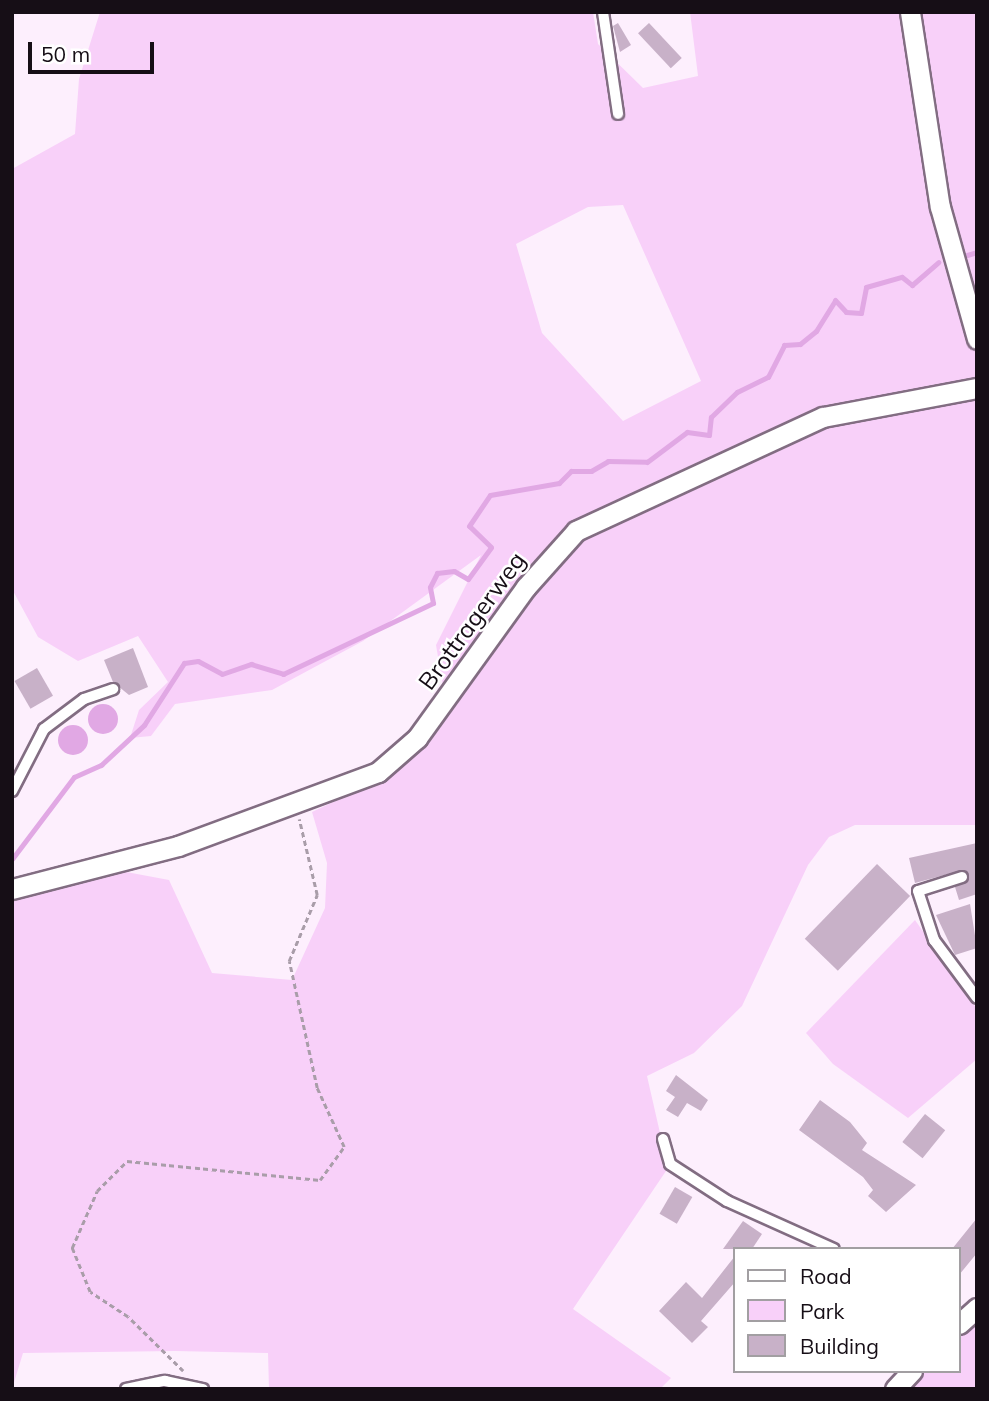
<!DOCTYPE html>
<html>
<head>
<meta charset="utf-8">
<style>
  body { margin:0 }
  #map { position:relative; width:989px; height:1401px; overflow:hidden; background:#fdeffd; font-family:Mulish,sans-serif }
  div>[style] { position:absolute }
  [style*='--x'] { left:calc(var(--x)*1px); top:calc(var(--y)*1px); width:calc(var(--w)*1px); rotate:calc(var(--a)*1deg) }
  .green>* { inset:0; background:#f8d0f9 }
  .water>* { inset:0; background:#e1a8e4 }
  .round { border-radius:50% }
  .stream>* { height:5px; margin:-2.5px; padding:0 2.5px; transform-origin:2.5px; border-radius:2.5px; background:#e1a8e4 }
  .building>* { inset:0; background:#c8b1c8; transform-origin:0 0 }
  .path>* { height:2.5px; margin-top:-1.25px; transform-origin:0; background:repeating-linear-gradient(90deg,#a99da9 0 5px,transparent 0 8.5px) }
  .roads { filter:drop-shadow(2px 0 #826d82) drop-shadow(-2px 0 #826d82) drop-shadow(0 2px #826d82) drop-shadow(0 -2px #826d82) }
  .service>* { height:10px; margin:-5px; padding:0 5px; transform-origin:5px; border-radius:5px; background:#fff }
  .minor>* { height:19px; margin:-9.5px; padding:0 9.5px; transform-origin:9.5px; border-radius:9.5px; background:#fff }
  span { translate:-50% -50%; white-space:nowrap; text-align:center; line-height:1.15; -webkit-text-stroke:5px #fff; paint-order:stroke }
  .street-label { font-size:24px; color:#160e16 }
  .frame { position:absolute; inset:0; border:14px solid #160e16; pointer-events:none }
  .legend { position:absolute; left:733px; top:1247px; width:228px; height:126px; box-sizing:border-box; background:#fff; border:2px solid #a29fa2; margin:0; padding:9px 12px; list-style:none; font-size:21px; color:#160e16 }
  .legend li { display:flex; align-items:center; gap:14px; height:35px }
  .legend b { width:35px; border:2px solid #a29fa2 }
  .scale { position:absolute; left:28px; top:42px; width:126px; height:32px; box-sizing:border-box; border:4px solid #160e16; border-top:0; padding-left:9px; font-size:21px; line-height:24px; white-space:nowrap; color:#160e16; -webkit-text-stroke:5px #fff; paint-order:stroke }
</style>
</head>
<body>
<div id="map">
  <div class="green">
    <div style="clip-path:polygon(evenodd,100px 12px,593px 12px,598px 44px,643px 88px,698px 76px,690px 12px,977px 12px,977px 825px,855px 825px,829px 837px,808px 865px,742px 1006px,694px 1053px,647px 1076px,668px 1168px,573px 1309px,671px 1378px,660px 1389px,269px 1389px,268px 1353px,175px 1351px,23px 1353px,12px 1389px,12px 895px,121px 871px,169px 880px,212px 973px,292px 980px,325px 908px,327px 863px,312px 812px,386px 777px,446px 704px,436px 645px,481px 555px,363px 641px,272px 690px,175px 704px,151px 736px,130px 738px,139px 710px,168px 682px,138px 636px,78px 661px,38px 637px,12px 589px,12px 169px,75px 134px,79px 79px,100px 12px,623px 205px,701px 381px,623px 421px,542px 333px,516px 244px,588px 207px,623px 205px)"></div>
    <div style="clip-path:polygon(915px 920px,977px 1009px,977px 1059px,908px 1118px,833px 1064px,806px 1033px)"></div>
    <div style="clip-path:polygon(977px 1317px,977px 1389px,904px 1389px,921px 1371px,959px 1371px,959px 1333px)"></div>
  </div>
  <div class="water">
    <div class="round" style="left:88px;top:704px;width:30px;height:30px"></div>
    <div class="round" style="left:58px;top:725px;width:30px;height:30px"></div>
  </div>
  <div class="stream">
    <div style="--x:967;--y:255;--w:10;--a:-17"></div>
    <div style="--x:12;--y:859;--w:103;--a:-52.9"></div>
    <div style="--x:74;--y:777;--w:30;--a:-24"></div>
    <div style="--x:101;--y:765;--w:59;--a:-42.9"></div>
    <div style="--x:144;--y:725;--w:74;--a:-57.2"></div>
    <div style="--x:184;--y:663;--w:14;--a:-8"></div>
    <div style="--x:198;--y:661;--w:27;--a:28"></div>
    <div style="--x:222;--y:674;--w:31;--a:-19"></div>
    <div style="--x:251;--y:664;--w:34;--a:17"></div>
    <div style="--x:283;--y:674;--w:166;--a:-25.3"></div>
    <div style="--x:433;--y:603;--w:16;--a:-101"></div>
    <div style="--x:430;--y:587;--w:16;--a:-63"></div>
    <div style="--x:437;--y:573;--w:17;--a:-7"></div>
    <div style="--x:454;--y:571;--w:16;--a:30"></div>
    <div style="--x:468;--y:579;--w:39;--a:-54"></div>
    <div style="--x:491;--y:547;--w:30;--a:-136"></div>
    <div style="--x:469;--y:526;--w:37;--a:-56"></div>
    <div style="--x:490;--y:495;--w:70;--a:-9.9"></div>
    <div style="--x:559;--y:483;--w:17;--a:-45"></div>
    <div style="--x:571;--y:471;--w:20;--a:0"></div>
    <div style="--x:591;--y:471;--w:20;--a:-30"></div>
    <div style="--x:608;--y:461;--w:39;--a:1"></div>
    <div style="--x:647;--y:462;--w:50;--a:-36.9"></div>
    <div style="--x:687;--y:432;--w:22;--a:8"></div>
    <div style="--x:709;--y:435;--w:18;--a:-84"></div>
    <div style="--x:711;--y:417;--w:36;--a:-44"></div>
    <div style="--x:737;--y:392;--w:34;--a:-26"></div>
    <div style="--x:768;--y:377;--w:36;--a:-63"></div>
    <div style="--x:784;--y:345;--w:16;--a:-4"></div>
    <div style="--x:800;--y:344;--w:21;--a:-39"></div>
    <div style="--x:816;--y:331;--w:36;--a:-58"></div>
    <div style="--x:835;--y:300;--w:16;--a:47"></div>
    <div style="--x:846;--y:312;--w:15;--a:4"></div>
    <div style="--x:861;--y:313;--w:26;--a:-79"></div>
    <div style="--x:866;--y:287;--w:37;--a:-16"></div>
    <div style="--x:902;--y:277;--w:13;--a:39"></div>
    <div style="--x:912;--y:285;--w:35;--a:-41"></div>
  </div>
  <div class="building">
    <div style="clip-path:polygon(618px 23px,631px 45px,620px 52px,613px 26px)"></div>
    <div style="left:649px;top:23px;width:48px;height:15px;rotate:47deg"></div>
    <div style="clip-path:polygon(133px 648px,148px 687px,129px 695px,113px 682px,104px 660px)"></div>
    <div style="left:37px;top:668px;width:32px;height:26px;rotate:60deg"></div>
    <div style="clip-path:polygon(977px 843px,977px 894px,959px 900px,955px 887px,969px 878px,963px 870px,915px 883px,909px 858px)"></div>
    <div style="left:877px;top:864px;width:46px;height:104px;rotate:44deg"></div>
    <div style="clip-path:polygon(970px 904px,977px 948px,955px 955px,936px 915px)"></div>
    <div style="clip-path:polygon(676px 1075px,708px 1100px,701px 1111px,687px 1103px,678px 1117px,666px 1110px,675px 1097px,666px 1091px)"></div>
    <div style="clip-path:polygon(820px 1100px,850px 1122px,867px 1143px,862px 1150px,916px 1185px,886px 1212px,868px 1196px,873px 1190px,863px 1177px,799px 1130px)"></div>
    <div style="left:925px;top:1114px;width:26px;height:36px;rotate:39deg"></div>
    <div style="left:675px;top:1187px;width:20px;height:31px;rotate:30deg"></div>
    <div style="clip-path:polygon(977px 1218px,977px 1253px,959px 1275px,959px 1249px,952px 1249px)"></div>
    <div style="clip-path:polygon(743px 1221px,762px 1234px,752px 1249px,723px 1249px)"></div>
    <div style="clip-path:polygon(735px 1256px,735px 1282px,701px 1321px,708px 1327px,692px 1343px,659px 1311px,686px 1282px,702px 1298px)"></div>
  </div>
  <div class="path">
    <div style="--x:183;--y:1371;--w:77;--a:-135.5"></div>
    <div style="--x:128;--y:1317;--w:45;--a:-146.7"></div>
    <div style="--x:90;--y:1292;--w:48;--a:-112.2"></div>
    <div style="--x:72;--y:1248;--w:62;--a:-66.3"></div>
    <div style="--x:97;--y:1191;--w:42;--a:-45"></div>
    <div style="--x:127;--y:1161;--w:194;--a:5.6"></div>
    <div style="--x:320;--y:1180;--w:41;--a:-54"></div>
    <div style="--x:344;--y:1147;--w:65;--a:-114.6"></div>
    <div style="--x:317;--y:1088;--w:130;--a:-102.4"></div>
    <div style="--x:289;--y:961;--w:72;--a:-67"></div>
    <div style="--x:317;--y:895;--w:78;--a:-103.3"></div>
  </div>
  <div class="roads">
    <div class="service">
      <div style="--x:603;--y:12;--w:103;--a:81.6"></div>
      <div style="--x:12;--y:791;--w:70;--a:-62.7"></div>
      <div style="--x:44;--y:729;--w:50;--a:-36.9"></div>
      <div style="--x:84;--y:699;--w:31;--a:-19"></div>
      <div style="--x:962;--y:877;--w:46;--a:162.3"></div>
      <div style="--x:918;--y:891;--w:52;--a:71.9"></div>
      <div style="--x:934;--y:940;--w:72;--a:53.4"></div>
      <div style="--x:663;--y:1139;--w:26;--a:74"></div>
      <div style="--x:670;--y:1164;--w:68;--a:33"></div>
      <div style="--x:727;--y:1201;--w:117;--a:24.2"></div>
      <div style="--x:126;--y:1389;--w:40;--a:-12"></div>
      <div style="--x:165;--y:1381;--w:39;--a:12"></div>
    </div>
    <div class="minor">
      <div style="--x:910;--y:12;--w:197;--a:81.3"></div>
      <div style="--x:940;--y:207;--w:137;--a:74.3"></div>
      <div style="--x:12;--y:889;--w:171;--a:-14.5"></div>
      <div style="--x:178;--y:846;--w:213;--a:-20.3"></div>
      <div style="--x:378;--y:772;--w:52;--a:-41.1"></div>
      <div style="--x:417;--y:738;--w:186;--a:-54.2"></div>
      <div style="--x:526;--y:587;--w:75;--a:-48.2"></div>
      <div style="--x:576;--y:531;--w:272;--a:-24.8"></div>
      <div style="--x:823;--y:417;--w:157;--a:-10.7"></div>
      <div style="--x:959;--y:1324;--w:24;--a:-42"></div>
      <div style="--x:895;--y:1389;--w:25;--a:-47"></div>
    </div>
  </div>
  <div class="street-label">
    <span style="left:472px;top:621px;rotate:-54deg">Brottragerweg</span>
  </div>
  <div class="frame"></div>
  <ul class="legend">
  <li><b style="height:9px;background:#fff"></b>Road</li>
  <li><b style="height:19px;background:#f8d0f9"></b>Park</li>
  <li><b style="height:19px;background:#c8b1c8"></b>Building</li>
  </ul>
  <div class="scale">50 m</div>
</div>
</body>
</html>
